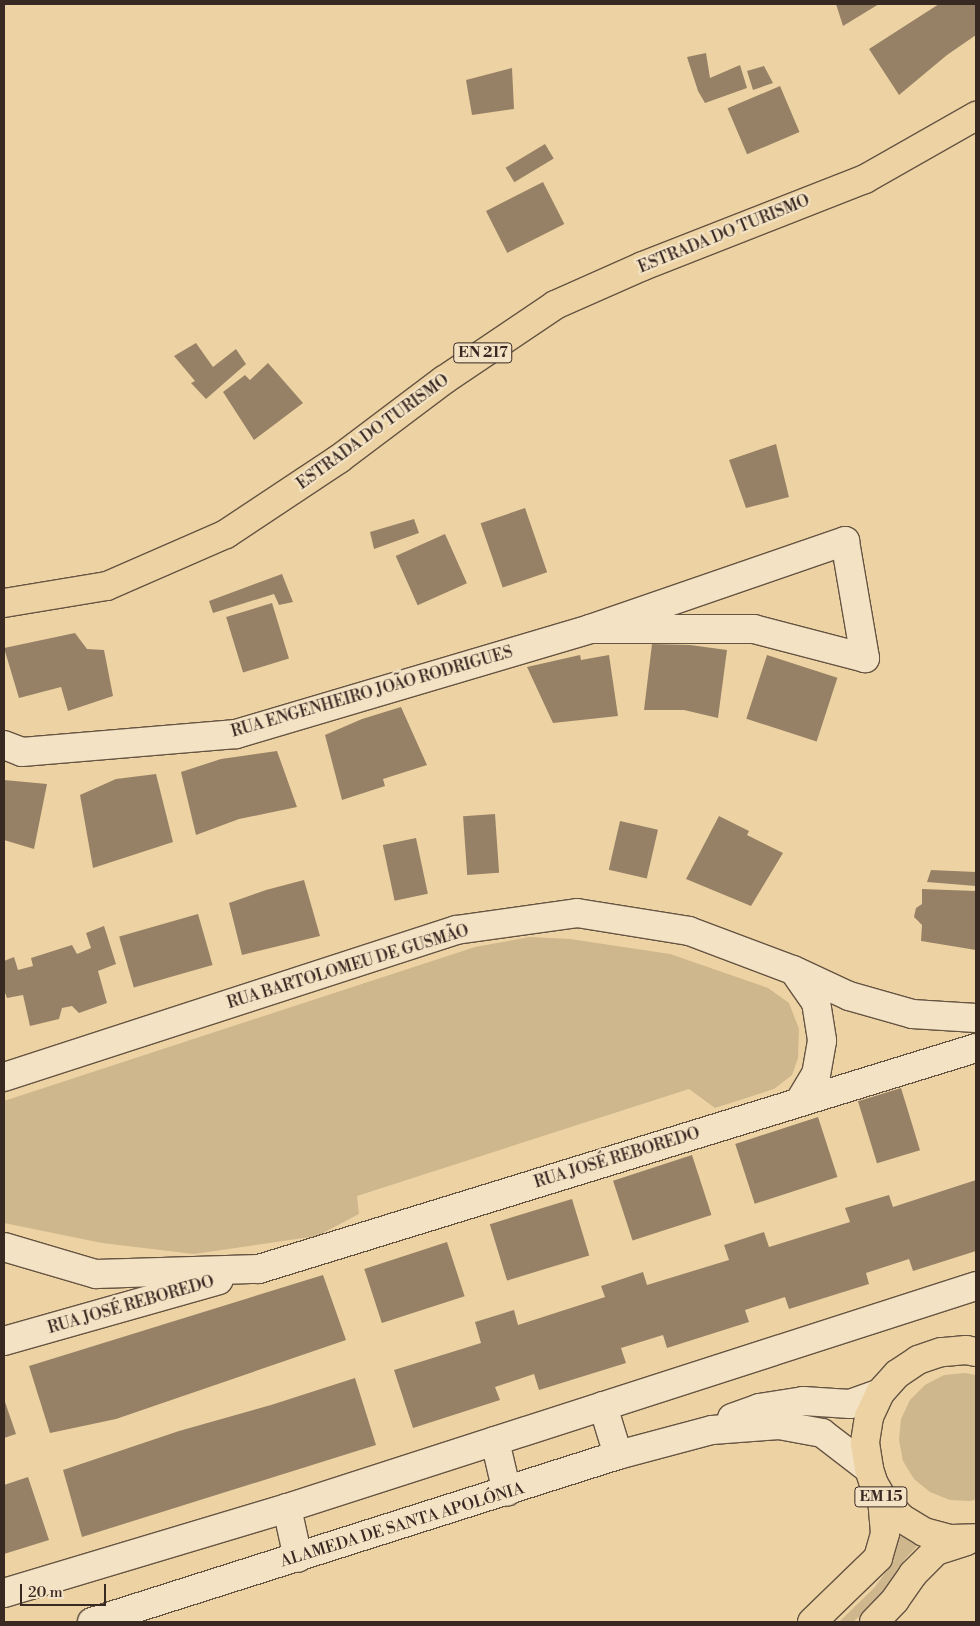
<!DOCTYPE html>
<html>
<head>
<meta charset="utf-8">
<style>
  body { margin:0 }
  #map { position:relative; width:980px; height:1626px; overflow:hidden; background:#edd3a3; font-family:"Libre Bodoni",serif }
  div>[style] { position:absolute }
  [style*='--x'] { left:calc(var(--x)*1px); top:calc(var(--y)*1px); width:calc(var(--w)*1px); rotate:calc(var(--a)*1deg) }
  .green>* { inset:0; background:#ceb68d }
  .building>* { inset:0; background:#978166; transform-origin:0 0 }
  .roads { filter:drop-shadow(1px 0 #665443) drop-shadow(-1px 0 #665443) drop-shadow(0 1px #665443) drop-shadow(0 -1px #665443) }
  .minor>* { height:28px; margin:-14px; padding:0 14px; transform-origin:14px; border-radius:14px; background:#f3e2c3 }
  .major>* { height:28px; margin:-14px; padding:0 14px; transform-origin:14px; border-radius:14px; background:#edd3a3 }
  span { translate:-50% -50%; white-space:nowrap; text-align:center; line-height:1.15; -webkit-text-stroke:4.5px #f3e2c3; paint-order:stroke }
  .shield-label span { padding:1px 4px; background:#f3e2c3; border:1px solid; border-radius:4px; -webkit-text-stroke-width:0 }
  .shield-label { font-size:15px; color:#392923; font-weight:700 }
  .street-label { font-size:16px; color:#392923 }
  .frame { position:absolute; inset:0; border:5px solid #392923; pointer-events:none }
  .scale { position:absolute; left:20px; top:1584px; width:86px; height:22px; box-sizing:border-box; border:2px solid #392923; border-top:0; padding-left:6px; font-size:15px; line-height:18px; white-space:nowrap; color:#392923; -webkit-text-stroke:4px #f3e2c3; paint-order:stroke }
</style>
</head>
<body>
<div id="map">
  <div class="green">
    <div style="clip-path:polygon(530px 937px,570px 939px,670px 954px,768px 988px,789px 1003px,799px 1029px,798px 1058px,792px 1075px,774px 1089px,715px 1108px,689px 1089px,357px 1196px,359px 1214px,317px 1236px,194px 1254px,102px 1243px,4px 1223px,4px 1101px,475px 947px)"></div>
    <div style="clip-path:polygon(965px 1373px,976px 1375px,976px 1499px,971px 1501px,950px 1500px,930px 1492px,914px 1479px,903px 1461px,899px 1440px,901px 1419px,910px 1400px,925px 1385px,944px 1375px)"></div>
    <div style="clip-path:polygon(899px 1535px,918px 1545px,905px 1559px,879px 1599px,853px 1622px,839px 1622px,875px 1587px,888px 1569px)"></div>
  </div>
  <div class="building">
    <div style="clip-path:polygon(836px 4px,879px 4px,843px 26px)"></div>
    <div style="clip-path:polygon(939px 4px,976px 4px,976px 35px,947px 55px,899px 95px,869px 49px)"></div>
    <div style="clip-path:polygon(706px 53px,710px 78px,740px 65px,747px 88px,705px 103px,698px 91px,687px 57px)"></div>
    <div style="clip-path:polygon(764px 66px,773px 83px,753px 90px,747px 71px)"></div>
    <div style="clip-path:polygon(512px 68px,514px 109px,472px 115px,466px 80px)"></div>
    <div style="left:780px;top:86px;width:50px;height:57px;rotate:67deg"></div>
    <div style="left:545px;top:144px;width:17px;height:46px;rotate:59deg"></div>
    <div style="left:543px;top:182px;width:47px;height:64px;rotate:63deg"></div>
    <div style="clip-path:polygon(196px 343px,213px 367px,236px 349px,246px 364px,206px 399px,191px 383px,195px 381px,174px 356px)"></div>
    <div style="clip-path:polygon(268px 363px,303px 403px,254px 440px,223px 392px,245px 375px,250px 380px)"></div>
    <div style="clip-path:polygon(776px 444px,789px 497px,746px 508px,729px 460px)"></div>
    <div style="left:525px;top:508px;width:68px;height:47px;rotate:71deg"></div>
    <div style="clip-path:polygon(414px 519px,419px 533px,374px 549px,370px 532px)"></div>
    <div style="left:445px;top:534px;width:54px;height:54px;rotate:66deg"></div>
    <div style="clip-path:polygon(282px 574px,293px 602px,279px 605px,274px 594px,213px 613px,209px 601px)"></div>
    <div style="left:272px;top:603px;width:58px;height:48px;rotate:73deg"></div>
    <div style="clip-path:polygon(75px 633px,87px 649px,104px 650px,113px 696px,68px 711px,61px 687px,19px 698px,4px 648px)"></div>
    <div style="clip-path:polygon(652px 644px,690px 645px,727px 650px,718px 718px,684px 710px,644px 710px)"></div>
    <div style="clip-path:polygon(580px 655px,581px 660px,609px 655px,618px 716px,553px 723px,527px 667px)"></div>
    <div style="left:767px;top:655px;width:74px;height:67px;rotate:18deg"></div>
    <div style="clip-path:polygon(401px 707px,427px 765px,383px 779px,385px 786px,342px 800px,325px 735px,362px 719px)"></div>
    <div style="clip-path:polygon(277px 751px,297px 807px,239px 819px,196px 835px,181px 772px,221px 759px)"></div>
    <div style="clip-path:polygon(156px 774px,173px 842px,93px 868px,80px 795px,116px 779px)"></div>
    <div style="clip-path:polygon(4px 780px,47px 784px,34px 849px,4px 840px)"></div>
    <div style="left:495px;top:814px;width:59px;height:32px;rotate:86deg"></div>
    <div style="clip-path:polygon(719px 816px,749px 831px,747px 835px,783px 853px,751px 906px,686px 879px)"></div>
    <div style="left:620px;top:821px;width:39px;height:50px;rotate:13deg"></div>
    <div style="left:416px;top:838px;width:57px;height:34px;rotate:78deg"></div>
    <div style="clip-path:polygon(931px 870px,976px 872px,976px 886px,927px 882px)"></div>
    <div style="clip-path:polygon(304px 880px,320px 936px,242px 955px,229px 903px,266px 890px)"></div>
    <div style="clip-path:polygon(922px 889px,976px 891px,976px 950px,921px 941px,922px 925px,914px 917px,916px 908px,922px 904px)"></div>
    <div style="left:198px;top:914px;width:53px;height:82px;rotate:74deg"></div>
    <div style="clip-path:polygon(104px 926px,116px 964px,98px 971px,107px 1003px,79px 1013px,72px 1006px,62px 1008px,59px 1019px,30px 1026px,23px 995px,7px 998px,4px 990px,4px 961px,14px 957px,18px 970px,33px 966px,31px 958px,72px 945px,77px 954px,91px 948px,86px 933px)"></div>
    <div style="left:901px;top:1088px;width:65px;height:45px;rotate:73deg"></div>
    <div style="left:818px;top:1117px;width:63px;height:87px;rotate:72deg"></div>
    <div style="left:692px;top:1155px;width:63px;height:83px;rotate:72deg"></div>
    <div style="clip-path:polygon(976px 1180px,976px 1251px,913px 1271px,909px 1259px,866px 1273px,869px 1284px,789px 1309px,785px 1297px,745px 1310px,749px 1322px,667px 1348px,663px 1335px,621px 1348px,626px 1363px,539px 1390px,534px 1374px,495px 1387px,500px 1400px,413px 1428px,394px 1370px,481px 1343px,475px 1322px,514px 1310px,518px 1325px,605px 1297px,601px 1286px,643px 1272px,647px 1285px,729px 1260px,724px 1245px,764px 1232px,769px 1247px,850px 1222px,845px 1208px,889px 1195px,893px 1207px)"></div>
    <div style="left:572px;top:1199px;width:59px;height:86px;rotate:73deg"></div>
    <div style="left:447px;top:1242px;width:57px;height:87px;rotate:72deg"></div>
    <div style="clip-path:polygon(323px 1275px,346px 1340px,116px 1419px,50px 1433px,29px 1366px)"></div>
    <div style="clip-path:polygon(355px 1378px,376px 1445px,82px 1537px,63px 1470px,179px 1431px,271px 1405px)"></div>
    <div style="clip-path:polygon(4px 1399px,16px 1434px,4px 1438px)"></div>
    <div style="clip-path:polygon(28px 1477px,49px 1540px,4px 1554px,4px 1485px)"></div>
  </div>
  <div class="roads">
    <div class="minor">
      <div style="--x:4;--y:745;--w:19;--a:21"></div>
      <div style="--x:22;--y:752;--w:215;--a:-4.8"></div>
      <div style="--x:236;--y:734;--w:369;--a:-16.5"></div>
      <div style="--x:590;--y:629;--w:270;--a:-19"></div>
      <div style="--x:845;--y:541;--w:119;--a:80.3"></div>
      <div style="--x:865;--y:658;--w:115;--a:-165.4"></div>
      <div style="--x:754;--y:629;--w:164;--a:180"></div>
      <div style="--x:794;--y:971;--w:38;--a:55"></div>
      <div style="--x:816;--y:1002;--w:39;--a:81"></div>
      <div style="--x:822;--y:1041;--w:34;--a:100"></div>
      <div style="--x:816;--y:1074;--w:33;--a:121"></div>
      <div style="--x:4;--y:1077;--w:475;--a:-18"></div>
      <div style="--x:456;--y:930;--w:122;--a:-8"></div>
      <div style="--x:577;--y:913;--w:113;--a:9.1"></div>
      <div style="--x:689;--y:931;--w:111;--a:20.6"></div>
      <div style="--x:793;--y:970;--w:62;--a:24.9"></div>
      <div style="--x:849;--y:996;--w:66;--a:15.9"></div>
      <div style="--x:912;--y:1014;--w:64;--a:3.6"></div>
      <div style="--x:4;--y:1247;--w:96;--a:16.4"></div>
      <div style="--x:96;--y:1274;--w:163;--a:-1.8"></div>
      <div style="--x:259;--y:1269;--w:750;--a:-17.13"></div>
      <div style="--x:4;--y:1341;--w:223;--a:-15.8"></div>
      <div style="--x:603;--y:1406;--w:51;--a:73"></div>
      <div style="--x:732;--y:1418;--w:29;--a:-20"></div>
      <div style="--x:759;--y:1408;--w:45;--a:-9"></div>
      <div style="--x:803;--y:1401;--w:47;--a:3.7"></div>
      <div style="--x:850;--y:1404;--w:32;--a:-20"></div>
      <div style="--x:495;--y:1441;--w:52;--a:76.8"></div>
      <div style="--x:287;--y:1508;--w:51;--a:77.6"></div>
      <div style="--x:4;--y:1593;--w:295;--a:-16.7"></div>
      <div style="--x:287;--y:1508;--w:724;--a:-17.86"></div>
      <div style="--x:92;--y:1622;--w:552;--a:-17.61"></div>
      <div style="--x:618;--y:1455;--w:97;--a:-14.9"></div>
      <div style="--x:712;--y:1430;--w:67;--a:-4.3"></div>
      <div style="--x:779;--y:1425;--w:44;--a:10.5"></div>
      <div style="--x:822;--y:1433;--w:59;--a:37.5"></div>
    </div>
    <div class="major">
      <div style="--x:4;--y:603;--w:104;--a:-9.4"></div>
      <div style="--x:107;--y:586;--w:130;--a:-23.6"></div>
      <div style="--x:226;--y:534;--w:136;--a:-33.6"></div>
      <div style="--x:339;--y:459;--w:131;--a:-37"></div>
      <div style="--x:444;--y:380;--w:134;--a:-34"></div>
      <div style="--x:555;--y:305;--w:96;--a:-23.9"></div>
      <div style="--x:643;--y:266;--w:238;--a:-21.4"></div>
      <div style="--x:865;--y:179;--w:128;--a:-29.6"></div>
      <div style="--x:976;--y:1352;--w:10;--a:-169"></div>
      <div style="--x:966;--y:1350;--w:25;--a:175"></div>
      <div style="--x:941;--y:1352;--w:24;--a:161"></div>
      <div style="--x:918;--y:1360;--w:25;--a:146"></div>
      <div style="--x:897;--y:1374;--w:25;--a:132"></div>
      <div style="--x:880;--y:1393;--w:26;--a:115"></div>
      <div style="--x:869;--y:1417;--w:26;--a:99"></div>
      <div style="--x:865;--y:1443;--w:26;--a:81"></div>
      <div style="--x:869;--y:1469;--w:16;--a:72"></div>
      <div style="--x:874;--y:1484;--w:16;--a:60"></div>
      <div style="--x:882;--y:1498;--w:28;--a:46"></div>
      <div style="--x:901;--y:1518;--w:27;--a:31"></div>
      <div style="--x:924;--y:1532;--w:28;--a:15"></div>
      <div style="--x:951;--y:1539;--w:25;--a:-2"></div>
      <div style="--x:812;--y:1622;--w:92;--a:-44.1"></div>
      <div style="--x:878;--y:1558;--w:26;--a:-74"></div>
      <div style="--x:885;--y:1533;--w:35;--a:-95"></div>
      <div style="--x:874;--y:1622;--w:30;--a:-46"></div>
      <div style="--x:895;--y:1600;--w:32;--a:-55"></div>
      <div style="--x:913;--y:1574;--w:33;--a:-45"></div>
      <div style="--x:936;--y:1551;--w:32;--a:-18"></div>
    </div>
  </div>
  <div class="shield-label">
    <span style="left:483px;top:353px">EN 217</span>
    <span style="left:881px;top:1497px">EM 15</span>
  </div>
  <div class="street-label">
    <span style="left:724px;top:234px;rotate:-22deg">ESTRADA DO TURISMO</span>
    <span style="left:373px;top:432px;rotate:-36deg">ESTRADA DO TURISMO</span>
    <span style="left:372px;top:692px;rotate:-16deg">RUA ENGENHEIRO JOÃO RODRIGUES</span>
    <span style="left:348px;top:967px;rotate:-17deg">RUA BARTOLOMEU DE GUSMÃO</span>
    <span style="left:617px;top:1158px;rotate:-17deg">RUA JOSÉ REBOREDO</span>
    <span style="left:131px;top:1305px;rotate:-16deg">RUA JOSÉ REBOREDO</span>
    <span style="left:402px;top:1525px;rotate:-17deg">ALAMEDA DE SANTA APOLÓNIA</span>
  </div>
  <div class="frame"></div>
  <div class="scale">20 m</div>
</div>
</body>
</html>
